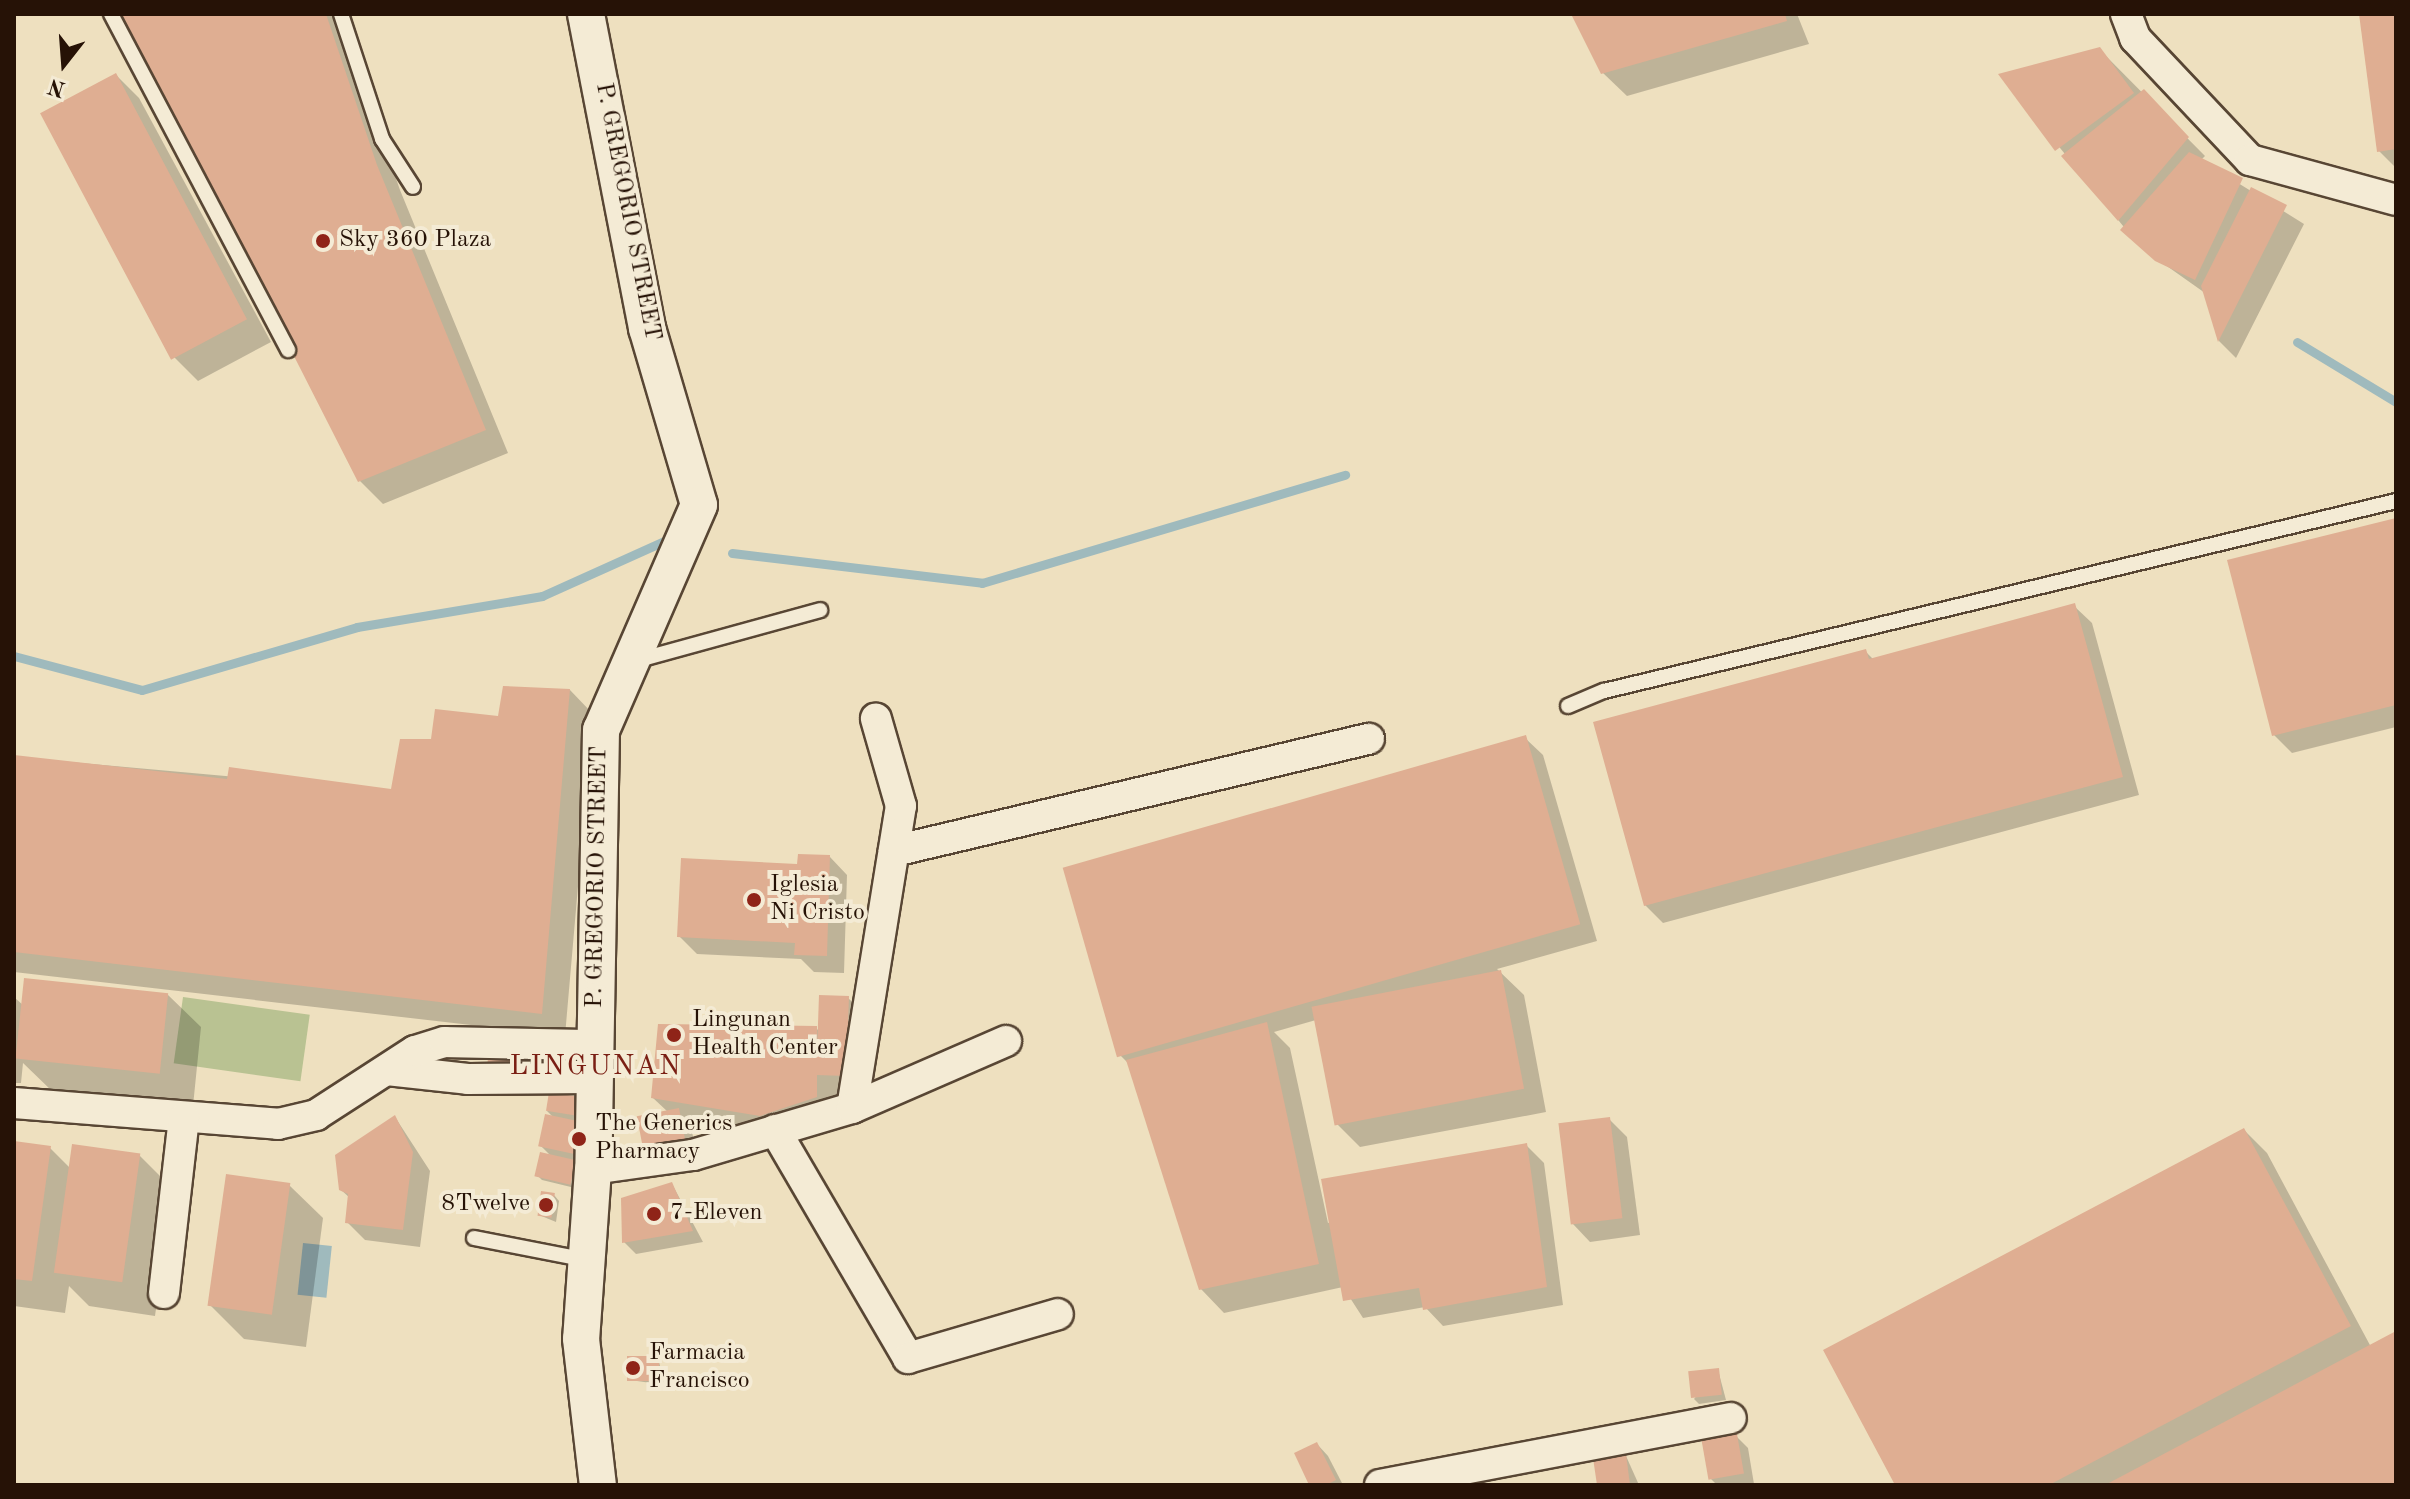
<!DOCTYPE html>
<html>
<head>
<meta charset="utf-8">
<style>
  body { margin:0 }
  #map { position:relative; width:2410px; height:1499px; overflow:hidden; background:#eee0bf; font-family:"Old Standard TT",serif }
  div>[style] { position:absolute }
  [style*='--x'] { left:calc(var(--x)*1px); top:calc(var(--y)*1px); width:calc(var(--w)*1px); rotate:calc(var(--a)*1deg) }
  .green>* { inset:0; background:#b9c292; transform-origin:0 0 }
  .water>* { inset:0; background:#9fbabd; transform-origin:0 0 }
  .shadow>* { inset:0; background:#0003 }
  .stream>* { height:9px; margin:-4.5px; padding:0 4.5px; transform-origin:4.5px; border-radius:4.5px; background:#9fbabd }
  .building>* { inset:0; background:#dfae92; transform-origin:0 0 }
  .roads { filter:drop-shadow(2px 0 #584634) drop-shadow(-2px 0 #584634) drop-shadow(0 2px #584634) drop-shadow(0 -2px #584634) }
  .service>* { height:14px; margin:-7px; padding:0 7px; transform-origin:7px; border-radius:7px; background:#f4ebd5 }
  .minor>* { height:30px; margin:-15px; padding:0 15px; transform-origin:15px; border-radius:15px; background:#f4ebd5 }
  .tertiary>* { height:36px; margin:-18px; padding:0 18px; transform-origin:18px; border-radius:18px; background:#f4ebd5 }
  .dots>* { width:22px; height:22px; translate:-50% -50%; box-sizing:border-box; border:4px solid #f4ebd5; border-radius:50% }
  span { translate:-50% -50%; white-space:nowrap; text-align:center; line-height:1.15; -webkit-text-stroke:8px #f4ebd5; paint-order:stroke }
  .street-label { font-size:24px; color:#261206 }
  .poi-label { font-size:24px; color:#261206 }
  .left { translate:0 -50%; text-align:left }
  .right { translate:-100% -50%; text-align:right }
  .quarter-label { font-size:28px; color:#7a1f14; letter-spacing:2px }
  .frame { position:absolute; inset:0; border:16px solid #261206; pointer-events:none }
  .north { position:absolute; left:24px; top:24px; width:80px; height:80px; -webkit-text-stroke:6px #f4ebd5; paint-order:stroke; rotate:197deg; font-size:22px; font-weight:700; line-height:32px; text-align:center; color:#261206 }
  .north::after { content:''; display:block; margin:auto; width:28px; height:36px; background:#261206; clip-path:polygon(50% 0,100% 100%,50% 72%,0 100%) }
</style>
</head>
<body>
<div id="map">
  <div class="green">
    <div style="left:183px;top:997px;width:128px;height:67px;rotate:8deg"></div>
  </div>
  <div class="water">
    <div style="left:303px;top:1243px;width:29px;height:52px;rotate:6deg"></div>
  </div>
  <div class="shadow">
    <div style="clip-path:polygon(122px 14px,339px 14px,400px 190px,508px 453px,383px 504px,359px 480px)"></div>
    <div style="clip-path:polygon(1573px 14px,1797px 14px,1809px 44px,1627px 96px,1603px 73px)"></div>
    <div style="clip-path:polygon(2361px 14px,2396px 14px,2396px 168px,2379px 151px)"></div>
    <div style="clip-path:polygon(2099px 49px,2205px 156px,2201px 160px,2304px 224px,2236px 358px,2219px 341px,2205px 293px,2140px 247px,2001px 75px)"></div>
    <div style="clip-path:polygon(116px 75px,139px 98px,271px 342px,198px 381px,175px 358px,43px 114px)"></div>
    <div style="clip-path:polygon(2396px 520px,2396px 727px,2292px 753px,2274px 735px)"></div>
    <div style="clip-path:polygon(2074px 606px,2092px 623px,2139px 795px,1663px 923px,1645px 905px,1865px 651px,1874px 660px)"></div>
    <div style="clip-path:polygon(570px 690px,593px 714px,565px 1036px,14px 972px,14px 757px,393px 791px,432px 741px)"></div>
    <div style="clip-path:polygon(1525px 738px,1543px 755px,1597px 941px,1497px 969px,1524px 995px,1546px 1112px,1360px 1147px,1336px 1123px,1316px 1020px,1274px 1032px,1290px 1048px,1328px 1223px,1526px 1145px,1544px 1163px,1563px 1305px,1443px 1326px,1425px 1307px,1363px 1318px,1343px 1287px,1224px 1313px,1201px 1289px,1129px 1064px,1118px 1053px)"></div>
    <div style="clip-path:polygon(830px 857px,847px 875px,844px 973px,814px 972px,801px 959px,697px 954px,679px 936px,799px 866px)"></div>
    <div style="clip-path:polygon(167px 994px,201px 1027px,193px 1106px,53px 1092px,23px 1063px,21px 1083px,14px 1083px,14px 997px,24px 1006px)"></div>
    <div style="clip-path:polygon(848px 998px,860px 1009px,859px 1086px,839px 1086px,839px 1120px,785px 1138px,690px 1123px,698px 1159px,659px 1168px,668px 1112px,653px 1098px,816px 1028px,821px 1033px)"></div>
    <div style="clip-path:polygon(581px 1099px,575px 1188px,542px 1180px,537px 1175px,552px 1157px,541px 1146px,555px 1119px,547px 1111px)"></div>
    <div style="clip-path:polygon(395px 1117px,430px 1171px,420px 1247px,365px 1240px,347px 1222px,350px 1198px,340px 1189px)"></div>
    <div style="clip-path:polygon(1609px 1119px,1627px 1137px,1640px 1235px,1590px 1242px,1573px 1224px)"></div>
    <div style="clip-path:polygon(2244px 1130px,2267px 1153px,2371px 1347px,2396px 1333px,2396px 1485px,1897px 1485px)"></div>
    <div style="clip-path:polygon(14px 1143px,50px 1148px,70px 1168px,139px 1155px,173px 1189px,155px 1316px,89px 1306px,69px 1286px,65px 1313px,14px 1306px)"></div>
    <div style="clip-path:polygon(672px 1184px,703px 1242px,636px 1254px,624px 1242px)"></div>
    <div style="clip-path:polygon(289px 1185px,323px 1218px,306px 1347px,244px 1339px,210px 1305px)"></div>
    <div style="clip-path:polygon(554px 1195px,559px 1201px,556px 1222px,539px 1215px)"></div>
    <div style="clip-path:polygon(658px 1358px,665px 1385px,630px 1380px)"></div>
    <div style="clip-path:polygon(1718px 1370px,1726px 1400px,1699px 1404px,1694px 1399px)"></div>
    <div style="clip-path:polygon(1736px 1436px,1748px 1448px,1754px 1484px,1717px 1485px,1710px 1478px)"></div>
    <div style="clip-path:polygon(1317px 1444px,1328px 1456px,1343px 1485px,1312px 1485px)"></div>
    <div style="clip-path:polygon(1626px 1456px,1639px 1485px,1599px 1485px)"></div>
  </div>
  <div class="stream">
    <div style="--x:2297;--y:342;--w:116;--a:31.2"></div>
    <div style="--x:732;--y:553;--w:252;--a:6.8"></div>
    <div style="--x:982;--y:583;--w:379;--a:-16.6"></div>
    <div style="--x:14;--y:656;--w:132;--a:14.9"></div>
    <div style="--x:142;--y:690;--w:224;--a:-16.3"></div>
    <div style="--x:357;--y:627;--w:188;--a:-9.5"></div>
    <div style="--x:542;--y:596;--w:141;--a:-24.2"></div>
  </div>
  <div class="building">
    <div style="clip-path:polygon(120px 14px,326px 14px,377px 165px,486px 430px,358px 482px)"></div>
    <div style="clip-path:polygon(1571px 14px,1785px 14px,1787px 21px,1601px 74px)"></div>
    <div style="clip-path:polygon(2359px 14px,2396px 14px,2396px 149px,2377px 152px)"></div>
    <div style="clip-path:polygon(2100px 47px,2134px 93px,2055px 151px,1998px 74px)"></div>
    <div style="left:116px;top:73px;width:279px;height:86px;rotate:62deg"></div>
    <div style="clip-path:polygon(2144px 89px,2189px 137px,2118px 221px,2061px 156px)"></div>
    <div style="clip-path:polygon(2189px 152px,2243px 178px,2195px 280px,2155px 261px,2120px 230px)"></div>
    <div style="clip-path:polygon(2251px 187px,2287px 205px,2218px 342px,2201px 286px)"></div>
    <div style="clip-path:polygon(2396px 518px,2396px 705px,2272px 736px,2227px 560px)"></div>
    <div style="clip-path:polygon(2075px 603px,2123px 777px,1644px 906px,1593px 722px,1866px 649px,1869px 659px)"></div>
    <div style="clip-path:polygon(503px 686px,570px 689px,542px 1014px,14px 952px,14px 755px,227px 779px,229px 767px,391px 789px,400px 739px,431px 739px,435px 709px,498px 716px)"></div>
    <div style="left:1526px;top:735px;width:197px;height:482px;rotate:74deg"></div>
    <div style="clip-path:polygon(798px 854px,830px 855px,827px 956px,794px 955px,795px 943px,677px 937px,681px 858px,797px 864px)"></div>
    <div style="left:1501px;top:970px;width:121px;height:193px;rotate:79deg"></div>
    <div style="left:24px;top:978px;width:145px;height:81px;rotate:6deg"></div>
    <div style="left:819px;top:995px;width:30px;height:80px;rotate:2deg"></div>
    <div style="clip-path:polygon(1267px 1022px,1319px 1264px,1199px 1290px,1126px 1060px)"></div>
    <div style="clip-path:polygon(658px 1024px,817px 1026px,817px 1097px,760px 1116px,651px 1098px)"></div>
    <div style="left:488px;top:1052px;width:23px;height:15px;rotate:2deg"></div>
    <div style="left:549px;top:1092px;width:33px;height:19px;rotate:9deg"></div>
    <div style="left:679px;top:1108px;width:41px;height:43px;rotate:79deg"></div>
    <div style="left:545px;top:1114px;width:44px;height:33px;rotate:12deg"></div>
    <div style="clip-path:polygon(395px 1115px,413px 1152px,403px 1230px,345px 1223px,348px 1194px,339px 1190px,335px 1155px)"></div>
    <div style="left:1610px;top:1117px;width:102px;height:52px;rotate:83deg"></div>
    <div style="clip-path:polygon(2244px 1128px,2351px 1326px,2049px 1485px,1895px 1485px,1823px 1350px)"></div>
    <div style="clip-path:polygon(14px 1141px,51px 1146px,32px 1281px,14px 1279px)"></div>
    <div style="clip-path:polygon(1527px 1143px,1547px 1287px,1423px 1310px,1419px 1288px,1343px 1301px,1321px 1179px)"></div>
    <div style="left:72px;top:1144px;width:69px;height:130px;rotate:8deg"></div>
    <div style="left:540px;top:1152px;width:37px;height:25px;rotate:13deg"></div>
    <div style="left:226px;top:1174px;width:65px;height:133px;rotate:8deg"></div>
    <div style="clip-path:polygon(672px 1182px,693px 1231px,622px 1243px,621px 1198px)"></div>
    <div style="left:541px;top:1191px;width:14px;height:25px;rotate:8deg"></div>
    <div style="clip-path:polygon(2396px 1331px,2396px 1485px,2105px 1485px)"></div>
    <div style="left:627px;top:1356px;width:32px;height:25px"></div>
    <div style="left:1719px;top:1368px;width:27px;height:31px;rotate:84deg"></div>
    <div style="left:1737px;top:1434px;width:40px;height:36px;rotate:80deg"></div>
    <div style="clip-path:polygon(1317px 1442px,1336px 1480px,1326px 1485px,1309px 1485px,1294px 1453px)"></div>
    <div style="clip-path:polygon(1626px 1454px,1630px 1485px,1597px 1485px,1593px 1458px)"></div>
  </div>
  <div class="roads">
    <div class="service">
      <div style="--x:111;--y:14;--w:380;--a:62.2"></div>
      <div style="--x:341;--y:14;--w:132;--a:71.8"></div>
      <div style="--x:382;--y:139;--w:57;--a:57.1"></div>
      <div style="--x:639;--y:660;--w:188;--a:-15.4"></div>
      <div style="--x:1568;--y:706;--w:39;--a:-23"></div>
      <div style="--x:1604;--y:691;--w:814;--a:-13.49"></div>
      <div style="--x:474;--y:1238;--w:110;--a:11"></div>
    </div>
    <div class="minor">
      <div style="--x:2126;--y:14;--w:26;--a:69"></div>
      <div style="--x:2135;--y:38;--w:168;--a:46.7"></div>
      <div style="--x:2250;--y:160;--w:151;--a:15.3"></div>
      <div style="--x:894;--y:851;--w:488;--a:-13.3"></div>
      <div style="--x:387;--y:1070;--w:81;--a:6.3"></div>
      <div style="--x:468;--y:1079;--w:123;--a:-0.5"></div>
      <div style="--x:14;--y:1103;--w:265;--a:4.5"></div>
      <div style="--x:278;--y:1124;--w:39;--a:-13"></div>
      <div style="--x:316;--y:1115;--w:118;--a:-32.9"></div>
      <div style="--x:415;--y:1051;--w:31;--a:-17"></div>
      <div style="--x:445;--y:1042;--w:149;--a:1.2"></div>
      <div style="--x:852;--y:1108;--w:306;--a:-80.8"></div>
      <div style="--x:901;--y:806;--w:91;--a:-106"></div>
      <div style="--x:775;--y:1130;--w:264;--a:59.7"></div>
      <div style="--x:908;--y:1358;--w:156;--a:-16.3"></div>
      <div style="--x:593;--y:1169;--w:101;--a:-8"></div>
      <div style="--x:693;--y:1155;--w:166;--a:-16.5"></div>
      <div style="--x:852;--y:1108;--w:168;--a:-23.5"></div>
      <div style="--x:164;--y:1293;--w:176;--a:-83.5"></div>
      <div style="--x:1380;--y:1485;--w:357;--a:-10.8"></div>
    </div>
    <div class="tertiary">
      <div style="--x:586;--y:14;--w:320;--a:79"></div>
      <div style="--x:647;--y:328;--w:184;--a:73.6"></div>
      <div style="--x:699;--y:505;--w:245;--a:113.5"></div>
      <div style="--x:601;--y:730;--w:439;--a:91"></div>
      <div style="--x:593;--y:1169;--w:170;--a:94"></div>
      <div style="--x:581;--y:1339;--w:147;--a:83.4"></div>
    </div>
  </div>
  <div class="dots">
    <div style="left:323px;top:241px;background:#8f2418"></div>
    <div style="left:754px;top:900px;background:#8f2418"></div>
    <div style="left:674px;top:1035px;background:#8f2418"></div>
    <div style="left:579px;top:1139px;background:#8f2418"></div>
    <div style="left:546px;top:1205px;background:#8f2418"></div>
    <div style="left:654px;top:1214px;background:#8f2418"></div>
    <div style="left:633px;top:1368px;background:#8f2418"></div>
  </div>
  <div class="street-label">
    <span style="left:627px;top:212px;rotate:79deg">P. GREGORIO STREET</span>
    <span style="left:598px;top:877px;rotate:-89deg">P. GREGORIO STREET</span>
  </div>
  <div class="poi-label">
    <span class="left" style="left:339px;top:241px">Sky 360 Plaza</span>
    <span class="left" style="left:770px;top:900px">Iglesia<br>Ni Cristo</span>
    <span class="left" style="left:692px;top:1035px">Lingunan<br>Health Center</span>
    <span class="left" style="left:595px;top:1139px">The Generics<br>Pharmacy</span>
    <span class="right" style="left:530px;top:1205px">8Twelve</span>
    <span class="left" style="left:670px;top:1214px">7-Eleven</span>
    <span class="left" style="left:649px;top:1368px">Farmacia<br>Francisco</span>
  </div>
  <div class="quarter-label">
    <span style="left:596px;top:1067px">LINGUNAN</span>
  </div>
  <div class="frame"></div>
  <div class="north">N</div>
</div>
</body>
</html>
